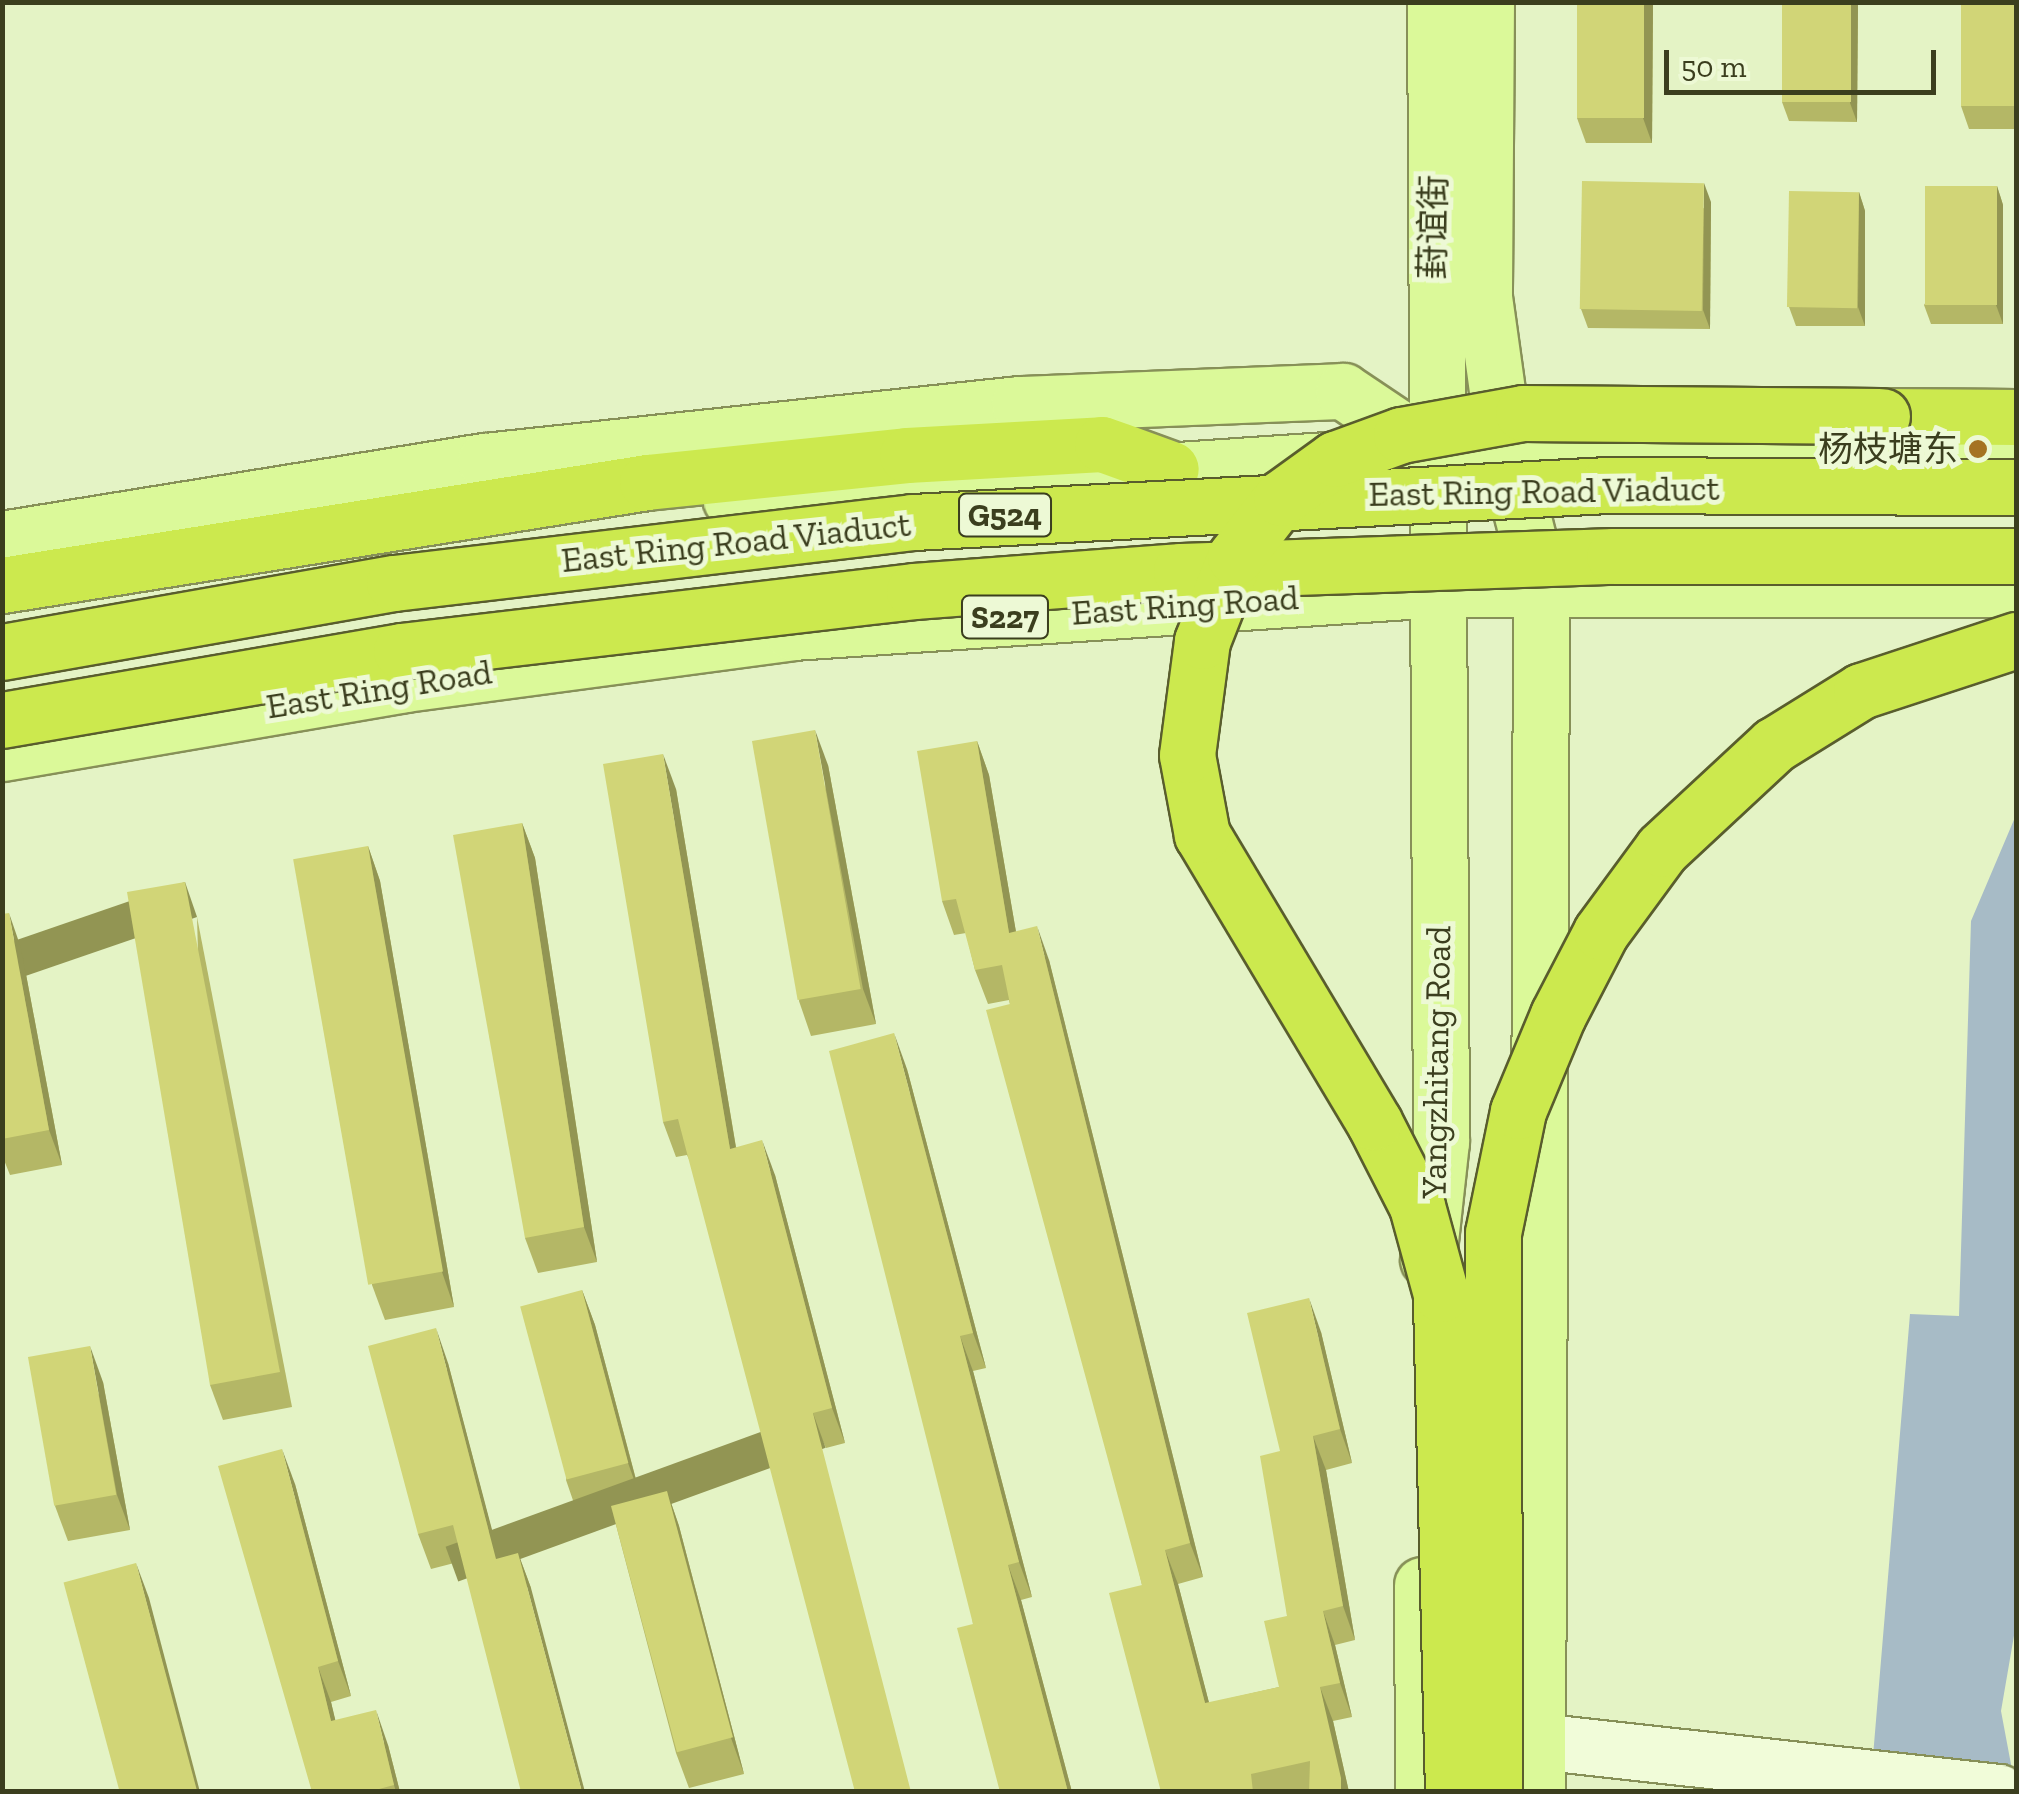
<!DOCTYPE html>
<html>
<head>
<meta charset="utf-8">
<style>
  body { margin:0 }
  #map { position:relative; width:2019px; height:1794px; overflow:hidden; background:#e4f3c5; font-family:"Zilla Slab","Noto Sans SC",serif }
  div>[style] { position:absolute }
  [style*='--x'] { left:calc(var(--x)*1px); top:calc(var(--y)*1px); width:calc(var(--w)*1px); rotate:calc(var(--a)*1deg) }
  .water>* { inset:0; background:#a7bbc6 }
  .roads { filter:drop-shadow(2px 0 #879058) drop-shadow(-2px 0 #879058) drop-shadow(0 2px #879058) drop-shadow(0 -2px #879058) }
  .minor>* { height:55px; margin:-27.5px; padding:0 27.5px; transform-origin:27.5px; border-radius:27.5px; background:#f1fcd9 }
  .major>* { height:55px; margin:-27.5px; padding:0 27.5px; transform-origin:27.5px; border-radius:27.5px; background:#dbf999 }
  .highway>* { height:55px; margin:-27.5px; padding:0 27.5px; transform-origin:27.5px; border-radius:27.5px; background:#cce94e }
  .bridges { filter:drop-shadow(2px 0 #595d2d) drop-shadow(-2px 0 #595d2d) drop-shadow(0 2px #595d2d) drop-shadow(0 -2px #595d2d) }
  .highway-bridge>* { height:55px; margin:-27.5px; padding:0 27.5px; transform-origin:27.5px; border-radius:27.5px; background:#cce94e }
  .wall>* { inset:0; background:#b4b766 }
  .shaded-wall>* { inset:0; background:#929553; transform-origin:0 0 }
  .building>* { inset:0; background:#d1d577; transform-origin:0 0 }
  .dots>* { width:28px; height:28px; translate:-50% -50%; box-sizing:border-box; border:5px solid #edf9d5; border-radius:50% }
  span { translate:-50% -50%; white-space:nowrap; text-align:center; line-height:1.15; -webkit-text-stroke:10px #edf9d5; paint-order:stroke }
  .shield-label span { padding:2px 8px; background:#edf9d5; border:2px solid; border-radius:8px; -webkit-text-stroke-width:0 }
  .shield-label { font-size:32px; color:#3b3e1e; font-weight:700 }
  .street-label { font-size:35px; color:#3b3e1e }
  .poi-label { font-size:35px; color:#3b3e1e }
  .right { translate:-100% -50%; text-align:right }
  .frame { position:absolute; inset:0; border:5px solid #3b3e1e; pointer-events:none }
  .scale { position:absolute; left:1664px; top:50px; width:272px; height:45px; box-sizing:border-box; border:5px solid #3b3e1e; border-top:0; padding-left:12px; font-size:30px; line-height:35px; white-space:nowrap; color:#3b3e1e; -webkit-text-stroke:8px #edf9d5; paint-order:stroke }
</style>
</head>
<body>
<div id="map">
  <div class="water">
    <div style="clip-path:polygon(2016px 815px,2016px 1624px,2001px 1711px,2016px 1791px,1870px 1792px,1910px 1314px,1959px 1316px,1971px 921px)"></div>
  </div>
  <div class="roads">
    <div class="minor">
      <div style="--x:1537;--y:1741;--w:464;--a:6.3"></div>
    </div>
    <div class="major">
      <div style="--x:1486;--y:2;--w:295;--a:90.4"></div>
      <div style="--x:1484;--y:297;--w:152;--a:82.1"></div>
      <div style="--x:1505;--y:448;--w:146;--a:75.7"></div>
      <div style="--x:1541;--y:589;--w:1203;--a:90.19"></div>
      <div style="--x:731;--y:500;--w:776;--a:-3.84"></div>
      <div style="--x:1505;--y:448;--w:511;--a:0.11"></div>
      <div style="--x:2;--y:539;--w:489;--a:-9.2"></div>
      <div style="--x:485;--y:461;--w:537;--a:-6.09"></div>
      <div style="--x:1019;--y:404;--w:324;--a:-2.3"></div>
      <div style="--x:1343;--y:391;--w:110;--a:33.8"></div>
      <div style="--x:2;--y:753;--w:408;--a:-9.7"></div>
      <div style="--x:404;--y:684;--w:391;--a:-7.6"></div>
      <div style="--x:792;--y:632;--w:646;--a:-3.81"></div>
      <div style="--x:1437;--y:589;--w:579;--a:0"></div>
      <div style="--x:1428;--y:1259;--w:118;--a:-83.7"></div>
      <div style="--x:1441;--y:1142;--w:1140;--a:-90.3"></div>
      <div style="--x:1422;--y:1585;--w:207;--a:89.7"></div>
    </div>
    <div class="highway">
      <div style="--x:1882;--y:416;--w:134;--a:0.4"></div>
      <div style="--x:2;--y:585;--w:653;--a:-9.07"></div>
      <div style="--x:647;--y:482;--w:261;--a:-5.9"></div>
      <div style="--x:907;--y:455;--w:195;--a:-3.2"></div>
      <div style="--x:1102;--y:444;--w:73;--a:19.9"></div>
    </div>
  </div>
  <div class="bridges">
    <div class="highway-bridge">
      <div style="--x:2;--y:652;--w:398;--a:-10"></div>
      <div style="--x:394;--y:583;--w:523;--a:-6.7"></div>
      <div style="--x:913;--y:522;--w:696;--a:-3.05"></div>
      <div style="--x:1608;--y:485;--w:408;--a:0.3"></div>
      <div style="--x:2;--y:720;--w:405;--a:-9.8"></div>
      <div style="--x:401;--y:651;--w:516;--a:-6.67"></div>
      <div style="--x:914;--y:591;--w:268;--a:-4.3"></div>
      <div style="--x:1181;--y:571;--w:433;--a:-2"></div>
      <div style="--x:1614;--y:556;--w:402;--a:0"></div>
      <div style="--x:1453;--y:1792;--w:498;--a:-91.4"></div>
      <div style="--x:1441;--y:1294;--w:91;--a:-105.3"></div>
      <div style="--x:1417;--y:1206;--w:94;--a:-117.1"></div>
      <div style="--x:1374;--y:1122;--w:335;--a:-120.9"></div>
      <div style="--x:1202;--y:835;--w:81;--a:-100.6"></div>
      <div style="--x:1187;--y:755;--w:115;--a:-82.5"></div>
      <div style="--x:1202;--y:641;--w:90;--a:-68.6"></div>
      <div style="--x:1235;--y:557;--w:75;--a:-52.1"></div>
      <div style="--x:1281;--y:498;--w:67;--a:-35.8"></div>
      <div style="--x:1335;--y:459;--w:70;--a:-20"></div>
      <div style="--x:1401;--y:435;--w:124;--a:-10.2"></div>
      <div style="--x:1523;--y:413;--w:359;--a:0.5"></div>
      <div style="--x:1494;--y:1792;--w:559;--a:-90.1"></div>
      <div style="--x:1493;--y:1233;--w:125;--a:-78.4"></div>
      <div style="--x:1518;--y:1111;--w:104;--a:-67.4"></div>
      <div style="--x:1558;--y:1015;--w:93;--a:-62.6"></div>
      <div style="--x:1601;--y:932;--w:103;--a:-53.7"></div>
      <div style="--x:1662;--y:849;--w:153;--a:-42.9"></div>
      <div style="--x:1774;--y:745;--w:102;--a:-31.8"></div>
      <div style="--x:1861;--y:691;--w:163;--a:-18.2"></div>
    </div>
  </div>
  <div class="wall">
    <div style="clip-path:polygon(1653px 2px,1652px 143px,1586px 143px,1577px 118px)"></div>
    <div style="clip-path:polygon(1782px 2px,1858px 2px,1857px 122px,1789px 121px,1782px 102px)"></div>
    <div style="clip-path:polygon(2016px 2px,2016px 129px,1969px 129px,1961px 106px)"></div>
    <div style="clip-path:polygon(1997px 186px,2003px 205px,2003px 324px,1931px 324px,1924px 305px)"></div>
    <div style="clip-path:polygon(1859px 192px,1865px 211px,1865px 326px,1796px 326px,1789px 307px)"></div>
    <div style="clip-path:polygon(1711px 202px,1710px 329px,1588px 328px,1581px 309px)"></div>
    <div style="clip-path:polygon(977px 741px,989px 775px,1016px 932px,1049px 960px,1203px 1577px,1178px 1584px,1209px 1703px,1279px 1687px,1287px 1616px,1280px 1451px,1321px 1332px,1352px 1463px,1326px 1470px,1355px 1640px,1335px 1645px,1352px 1717px,1333px 1721px,1349px 1792px,1161px 1792px,1142px 1585px,1009px 1000px,988px 1004px,975px 970px,966px 933px,954px 935px,942px 901px)"></div>
    <div style="clip-path:polygon(828px 765px,876px 1024px,811px 1036px,799px 1001px)"></div>
    <div style="clip-path:polygon(676px 789px,736px 1147px,775px 1175px,845px 1443px,826px 1448px,687px 1155px,676px 1157px,663px 1122px)"></div>
    <div style="clip-path:polygon(522px 823px,535px 858px,597px 1262px,538px 1273px,525px 1238px)"></div>
    <div style="clip-path:polygon(368px 846px,380px 881px,454px 1307px,385px 1320px,372px 1285px)"></div>
    <div style="clip-path:polygon(197px 917px,292px 1407px,223px 1420px,210px 1385px)"></div>
    <div style="clip-path:polygon(21px 948px,62px 1165px,10px 1175px,2px 1155px,2px 1139px)"></div>
    <div style="clip-path:polygon(907px 1069px,986px 1368px,973px 1371px,1032px 1597px,1021px 1600px,1072px 1792px,1000px 1792px,973px 1624px)"></div>
    <div style="clip-path:polygon(582px 1290px,595px 1325px,641px 1498px,667px 1491px,679px 1526px,744px 1774px,689px 1788px,676px 1753px,611px 1506px,578px 1515px,566px 1480px)"></div>
    <div style="clip-path:polygon(448px 1363px,499px 1558px,518px 1553px,531px 1588px,462px 1561px,431px 1569px,418px 1534px)"></div>
    <div style="clip-path:polygon(103px 1382px,130px 1530px,68px 1541px,55px 1506px)"></div>
    <div style="clip-path:polygon(295px 1484px,351px 1696px,331px 1702px,335px 1720px,388px 1745px,400px 1792px,312px 1792px)"></div>
  </div>
  <div class="shaded-wall">
    <div style="clip-path:polygon(1644px 2px,1653px 2px,1652px 143px,1643px 118px)"></div>
    <div style="clip-path:polygon(1851px 2px,1858px 2px,1857px 122px,1850px 103px)"></div>
    <div style="clip-path:polygon(1704px 183px,1711px 202px,1710px 329px,1703px 310px)"></div>
    <div style="clip-path:polygon(1997px 186px,2003px 205px,2003px 324px,1996px 305px)"></div>
    <div style="clip-path:polygon(1859px 192px,1865px 211px,1865px 326px,1858px 307px)"></div>
    <div style="clip-path:polygon(815px 730px,828px 765px,876px 1024px,863px 989px)"></div>
    <div style="clip-path:polygon(977px 741px,989px 775px,1022px 967px,1009px 933px)"></div>
    <div style="clip-path:polygon(663px 754px,676px 789px,742px 1184px,730px 1149px)"></div>
    <div style="clip-path:polygon(522px 823px,535px 858px,597px 1262px,584px 1227px)"></div>
    <div style="clip-path:polygon(368px 846px,380px 881px,454px 1307px,442px 1272px)"></div>
    <div style="left:185px;top:882px;width:37px;height:499px;rotate:71deg"></div>
    <div style="clip-path:polygon(9px 913px,21px 948px,62px 1165px,49px 1130px)"></div>
    <div style="clip-path:polygon(1037px 926px,1049px 960px,1203px 1577px,1190px 1543px)"></div>
    <div style="clip-path:polygon(894px 1033px,907px 1069px,986px 1368px,973px 1333px)"></div>
    <div style="clip-path:polygon(762px 1140px,775px 1175px,845px 1443px,832px 1408px)"></div>
    <div style="clip-path:polygon(582px 1290px,595px 1325px,641px 1499px,628px 1463px)"></div>
    <div style="clip-path:polygon(1309px 1298px,1321px 1332px,1352px 1463px,1340px 1429px)"></div>
    <div style="clip-path:polygon(436px 1328px,448px 1363px,509px 1594px,496px 1559px)"></div>
    <div style="clip-path:polygon(960px 1336px,973px 1371px,1032px 1597px,1019px 1562px)"></div>
    <div style="clip-path:polygon(90px 1346px,103px 1382px,130px 1530px,117px 1495px)"></div>
    <div style="left:813px;top:1413px;width:37px;height:391px;rotate:70deg"></div>
    <div style="clip-path:polygon(1313px 1436px,1326px 1470px,1355px 1640px,1343px 1606px)"></div>
    <div style="clip-path:polygon(282px 1449px,295px 1484px,351px 1696px,338px 1661px)"></div>
    <div style="clip-path:polygon(667px 1491px,679px 1526px,744px 1774px,731px 1738px)"></div>
    <div style="clip-path:polygon(1165px 1550px,1178px 1584px,1218px 1737px,1205px 1703px)"></div>
    <div style="clip-path:polygon(518px 1553px,531px 1588px,585px 1792px,582px 1792px)"></div>
    <div style="clip-path:polygon(136px 1563px,149px 1598px,200px 1792px,196px 1792px)"></div>
    <div style="clip-path:polygon(1008px 1565px,1021px 1600px,1072px 1792px,1068px 1792px)"></div>
    <div style="clip-path:polygon(1323px 1611px,1335px 1645px,1352px 1717px,1340px 1683px)"></div>
    <div style="clip-path:polygon(318px 1667px,331px 1702px,344px 1756px,331px 1721px)"></div>
    <div style="clip-path:polygon(1320px 1687px,1333px 1721px,1349px 1792px,1341px 1792px)"></div>
    <div style="clip-path:polygon(376px 1710px,388px 1745px,400px 1792px,396px 1792px,394px 1785px)"></div>
  </div>
  <div class="building">
    <div style="left:1577px;top:2px;width:67px;height:116px"></div>
    <div style="left:1782px;top:2px;width:69px;height:100px"></div>
    <div style="left:1961px;top:2px;width:55px;height:104px"></div>
    <div style="left:1582px;top:181px;width:122px;height:128px;rotate:1deg"></div>
    <div style="left:1925px;top:186px;width:72px;height:119px"></div>
    <div style="left:1789px;top:191px;width:70px;height:116px;rotate:1deg"></div>
    <div style="left:815px;top:730px;width:263px;height:64px;rotate:80deg"></div>
    <div style="clip-path:polygon(977px 741px,1009px 933px,1037px 926px,1190px 1543px,1165px 1550px,1205px 1703px,1279px 1687px,1264px 1621px,1287px 1616px,1260px 1456px,1280px 1451px,1247px 1313px,1309px 1298px,1340px 1429px,1313px 1436px,1343px 1606px,1323px 1611px,1340px 1683px,1320px 1687px,1341px 1778px,1341px 1792px,1309px 1792px,1310px 1761px,1251px 1774px,1253px 1792px,1161px 1792px,1109px 1593px,1142px 1585px,986px 1010px,1010px 1004px,1002px 965px,975px 970px,956px 899px,942px 901px,917px 751px)"></div>
    <div style="clip-path:polygon(663px 754px,730px 1149px,762px 1140px,832px 1408px,813px 1413px,911px 1792px,855px 1792px,678px 1119px,663px 1122px,603px 764px)"></div>
    <div style="clip-path:polygon(522px 823px,584px 1227px,525px 1238px,453px 835px)"></div>
    <div style="left:368px;top:846px;width:432px;height:76px;rotate:80deg"></div>
    <div style="clip-path:polygon(185px 882px,280px 1372px,210px 1385px,127px 892px)"></div>
    <div style="clip-path:polygon(9px 913px,49px 1130px,2px 1139px,2px 914px)"></div>
    <div style="clip-path:polygon(894px 1033px,973px 1333px,960px 1336px,1019px 1562px,1008px 1565px,1068px 1792px,1000px 1792px,957px 1628px,973px 1624px,829px 1051px)"></div>
    <div style="left:582px;top:1290px;width:179px;height:64px;rotate:75deg"></div>
    <div style="clip-path:polygon(436px 1328px,496px 1559px,518px 1553px,582px 1792px,521px 1792px,453px 1525px,418px 1534px,368px 1346px)"></div>
    <div style="left:90px;top:1346px;width:151px;height:63px;rotate:80deg"></div>
    <div style="clip-path:polygon(282px 1449px,338px 1661px,318px 1667px,331px 1721px,376px 1710px,394px 1785px,368px 1792px,312px 1792px,218px 1466px)"></div>
    <div style="left:667px;top:1491px;width:255px;height:58px;rotate:75deg"></div>
    <div style="left:136px;top:1563px;width:237px;height:75px;rotate:75deg"></div>
  </div>
  <div class="dots">
    <div style="left:1978px;top:449px;background:#a57322"></div>
  </div>
  <div class="shield-label">
    <span style="left:1005px;top:515px">G524</span>
    <span style="left:1005px;top:617px">S227</span>
  </div>
  <div class="street-label">
    <span style="left:1433px;top:227px;rotate:-89deg">葑谊街</span>
    <span style="left:1544px;top:491px;rotate:-1deg">East Ring Road Viaduct</span>
    <span style="left:736px;top:542px;rotate:-6deg">East Ring Road Viaduct</span>
    <span style="left:1185px;top:605px;rotate:-4deg">East Ring Road</span>
    <span style="left:379px;top:689px;rotate:-9deg">East Ring Road</span>
    <span style="left:1436px;top:1062px;rotate:-89deg">Yangzhitang Road</span>
  </div>
  <div class="poi-label">
    <span class="right" style="left:1958px;top:449px">杨枝塘东</span>
  </div>
  <div class="frame"></div>
  <div class="scale">50 m</div>
</div>
</body>
</html>
